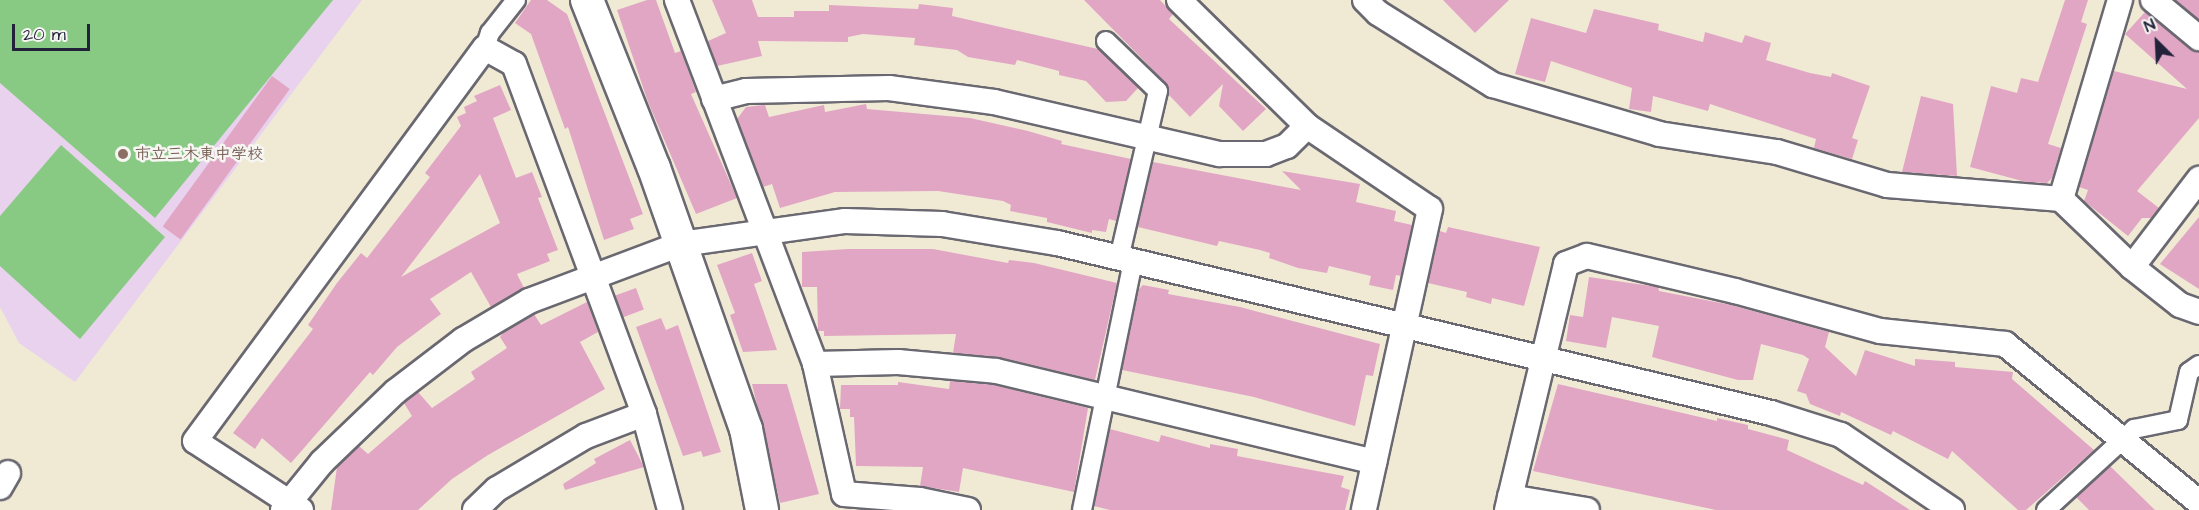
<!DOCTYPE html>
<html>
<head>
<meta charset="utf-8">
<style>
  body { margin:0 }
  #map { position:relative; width:2199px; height:510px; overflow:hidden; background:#f0ead5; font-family:"Architects Daughter","Klee One",sans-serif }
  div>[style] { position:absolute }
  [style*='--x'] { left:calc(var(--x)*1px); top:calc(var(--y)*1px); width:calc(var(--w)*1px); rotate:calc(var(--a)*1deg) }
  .built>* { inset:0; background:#e8d2ee }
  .green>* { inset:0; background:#88ca83 }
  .building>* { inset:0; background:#e2a6c5; transform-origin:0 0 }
  .roads { filter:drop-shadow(2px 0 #6a6871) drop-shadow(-2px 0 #6a6871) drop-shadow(0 2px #6a6871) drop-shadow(0 -2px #6a6871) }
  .pedestrian>* { height:18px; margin:-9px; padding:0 9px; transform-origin:9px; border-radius:9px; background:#fff }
  .minor>* { height:24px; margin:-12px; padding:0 12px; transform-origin:12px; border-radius:12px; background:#fff }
  .tertiary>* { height:32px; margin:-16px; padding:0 16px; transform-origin:16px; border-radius:16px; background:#fff }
  .dots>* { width:16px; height:16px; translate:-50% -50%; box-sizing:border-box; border:3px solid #f6f6f2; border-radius:50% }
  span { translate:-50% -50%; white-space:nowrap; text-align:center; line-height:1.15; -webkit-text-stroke:5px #f6f6f2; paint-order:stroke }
  .education-label { font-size:16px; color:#785e54; font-weight:700 }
  .left { translate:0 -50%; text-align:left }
  .north { position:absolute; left:2127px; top:12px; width:60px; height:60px; -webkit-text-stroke:4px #f6f6f2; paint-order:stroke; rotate:336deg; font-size:16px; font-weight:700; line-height:24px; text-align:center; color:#22223b }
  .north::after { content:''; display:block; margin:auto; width:21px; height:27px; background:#22223b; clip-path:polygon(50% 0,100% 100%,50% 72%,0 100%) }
  .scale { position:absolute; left:12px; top:24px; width:78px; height:27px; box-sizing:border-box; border:3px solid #22223b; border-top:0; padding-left:8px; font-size:18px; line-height:21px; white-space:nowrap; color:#22223b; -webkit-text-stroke:4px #f6f6f2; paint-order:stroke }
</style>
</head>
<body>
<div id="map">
  <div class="built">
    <div style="clip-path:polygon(0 0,362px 0,75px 382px,19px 343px,0 307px)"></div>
  </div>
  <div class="green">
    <div style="clip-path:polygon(0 0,333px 0,155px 218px,0 83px)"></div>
    <div style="clip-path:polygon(61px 145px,165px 237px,80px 339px,0 266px,0 216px)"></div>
  </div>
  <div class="building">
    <div style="clip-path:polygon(531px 0,547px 0,567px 14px,643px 214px,630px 219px,634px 229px,604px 240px,568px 127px,565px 129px,531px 34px,515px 23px)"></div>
    <div style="clip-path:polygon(647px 0,656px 0,675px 53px,681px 51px,696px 92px,691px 94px,737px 198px,696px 214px,648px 102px,617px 10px)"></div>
    <div style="clip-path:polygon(712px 0,752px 0,758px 17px,794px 17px,794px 11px,829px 11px,829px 5px,918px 9px,919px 4px,953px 8px,952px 16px,1098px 49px,1138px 88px,1126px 101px,1106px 102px,1086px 81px,1059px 75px,1059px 71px,1017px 60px,1015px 65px,968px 57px,957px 50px,914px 45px,915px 38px,863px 34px,848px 37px,848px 42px,758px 41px,762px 56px,717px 66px,708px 41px,726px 33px)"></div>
    <div style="clip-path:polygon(1084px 0,1160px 0,1173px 14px,1169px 19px,1266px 109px,1243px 131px,1219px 106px,1223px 84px,1190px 117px,1169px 95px,1166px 83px)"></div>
    <div style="clip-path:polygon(1443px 0,1509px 0,1475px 33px)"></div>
    <div style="clip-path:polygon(2065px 0,2088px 0,2081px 22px,2087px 24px,2048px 144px,2061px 148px,2052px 178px,2047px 183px,2026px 182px,1970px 167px,1991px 86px,2017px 93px,2021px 78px,2038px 82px)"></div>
    <div style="clip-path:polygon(2175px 0,2199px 0,2199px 20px)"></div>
    <div style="clip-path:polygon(1594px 9px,1659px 24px,1658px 30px,1703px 42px,1705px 32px,1742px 43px,1745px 35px,1771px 43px,1766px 60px,1810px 73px,1831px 77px,1832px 73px,1870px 86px,1852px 138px,1858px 140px,1852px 159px,1814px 148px,1816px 139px,1710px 104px,1708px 111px,1653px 96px,1651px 112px,1629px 109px,1632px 88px,1551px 61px,1545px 82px,1515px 74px,1531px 18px,1586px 33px)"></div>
    <div style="clip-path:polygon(2145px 12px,2190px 49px,2199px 52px,2199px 118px,2137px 191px,2159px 208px,2151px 218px,2142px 218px,2128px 236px,2084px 201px,2088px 190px,2079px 187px,2114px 71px,2187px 89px,2125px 34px)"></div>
    <div style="left:272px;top:76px;width:22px;height:186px;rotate:36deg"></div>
    <div style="clip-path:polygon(evenodd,500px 85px,511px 110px,493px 118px,516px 178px,532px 172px,542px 197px,538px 198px,558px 250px,547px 254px,550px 261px,517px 274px,524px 288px,491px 307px,471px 272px,430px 299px,441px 314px,397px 347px,373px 375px,370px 372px,291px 463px,262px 438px,255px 449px,233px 433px,313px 329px,308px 325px,337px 283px,361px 253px,367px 258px,430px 177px,425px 173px,461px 126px,457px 117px,466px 113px,464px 107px,477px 101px,474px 96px,500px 85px,480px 174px,500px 223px,401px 277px,480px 174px)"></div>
    <div style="clip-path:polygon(1921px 96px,1953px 104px,1957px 176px,1902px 172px)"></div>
    <div style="clip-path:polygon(866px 104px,867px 109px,970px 118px,1028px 131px,1062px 141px,1061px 144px,1131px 159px,1116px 221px,1109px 219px,1106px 232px,1092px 230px,1092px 233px,1047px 222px,1047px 218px,1010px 211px,1011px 205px,1003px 201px,938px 191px,835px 192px,780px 208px,772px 184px,763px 187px,737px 119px,746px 107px,765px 105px,769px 117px,824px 105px,825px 112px)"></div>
    <div style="clip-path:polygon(1153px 162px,1301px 190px,1282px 171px,1360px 184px,1356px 202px,1396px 211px,1394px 221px,1412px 225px,1401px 276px,1396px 275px,1393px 290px,1369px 285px,1371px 276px,1329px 266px,1327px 273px,1298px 268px,1269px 258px,1270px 253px,1260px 250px,1219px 241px,1217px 246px,1138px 227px)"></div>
    <div style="clip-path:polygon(2199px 217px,2199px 289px,2160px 264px)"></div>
    <div style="clip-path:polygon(1448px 227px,1540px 247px,1524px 306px,1492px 298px,1491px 304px,1466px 297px,1467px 292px,1428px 283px,1440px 231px,1446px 233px)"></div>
    <div style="clip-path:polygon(848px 249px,933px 249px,1008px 263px,1009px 260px,1034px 263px,1117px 283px,1095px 380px,999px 357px,953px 353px,956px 334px,824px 336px,824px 331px,818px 331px,817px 287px,802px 287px,802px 252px)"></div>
    <div style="clip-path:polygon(752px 253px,762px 281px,754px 284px,777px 350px,743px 352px,730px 315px,735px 313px,717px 265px)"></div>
    <div style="clip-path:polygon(1589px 277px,1658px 287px,1659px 291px,1731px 305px,1829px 332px,1825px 347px,1856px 376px,1865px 350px,1915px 366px,1915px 359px,1955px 362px,1955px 367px,2013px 372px,2012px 379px,2094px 450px,2026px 510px,2018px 510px,1952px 451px,1948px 459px,1893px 431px,1891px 435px,1841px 412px,1840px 416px,1810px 404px,1806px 394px,1797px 391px,1809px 359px,1803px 355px,1761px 344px,1753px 380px,1738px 380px,1652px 357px,1659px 326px,1612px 317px,1606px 348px,1566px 341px,1570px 315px,1583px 317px)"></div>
    <div style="clip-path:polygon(1143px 285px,1169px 290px,1168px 294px,1240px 307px,1380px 344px,1373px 376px,1366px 375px,1355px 426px,1254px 397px,1122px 370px,1139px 289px)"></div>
    <div style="left:636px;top:288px;width:23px;height:22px;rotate:70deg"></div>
    <div style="clip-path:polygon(587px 302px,598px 332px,580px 342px,605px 389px,488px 455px,452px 479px,418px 510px,331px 510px,337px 467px,359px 446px,368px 454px,412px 416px,404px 403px,418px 392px,432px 408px,475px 379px,471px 372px,507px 348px,500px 337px,504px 332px,534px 314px,541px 325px)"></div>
    <div style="clip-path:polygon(661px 318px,666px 330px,678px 325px,721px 452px,703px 457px,701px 451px,683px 456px,636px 327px)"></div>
    <div style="clip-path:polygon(950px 381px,994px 385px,1088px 408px,1074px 492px,963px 468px,959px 492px,920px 486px,923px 467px,856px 466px,854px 417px,850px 417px,850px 409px,840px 409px,841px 385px,898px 385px,898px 382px,949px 389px)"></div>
    <div style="clip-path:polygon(752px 384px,787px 384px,819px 494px,780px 503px)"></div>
    <div style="clip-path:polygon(1558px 384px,1717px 421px,1717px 418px,1748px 425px,1748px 429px,1789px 440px,1787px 450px,1863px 485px,1865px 481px,1910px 510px,1716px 510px,1533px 471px)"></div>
    <div style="clip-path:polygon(1110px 429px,1159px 442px,1161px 435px,1210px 448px,1210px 444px,1238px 449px,1237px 456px,1344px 476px,1341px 487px,1350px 490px,1345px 510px,1110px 510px,1094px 506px)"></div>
    <div style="clip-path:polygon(630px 440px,644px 467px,565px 490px,563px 484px,596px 463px,594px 459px)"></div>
    <div style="clip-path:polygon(2110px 466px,2155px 510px,2089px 510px,2076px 497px)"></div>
  </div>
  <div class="roads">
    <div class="pedestrian">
      <div style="--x:1106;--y:41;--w:72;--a:43.9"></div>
      <div style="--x:1158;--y:91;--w:171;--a:103.1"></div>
      <div style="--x:485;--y:48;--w:16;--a:-72"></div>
      <div style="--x:490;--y:33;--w:42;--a:-51.8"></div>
      <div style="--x:1082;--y:510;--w:254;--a:-78.4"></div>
      <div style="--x:2046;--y:510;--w:120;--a:-42.6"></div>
      <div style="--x:2134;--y:429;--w:45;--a:-11.6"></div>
      <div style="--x:2178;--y:420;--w:49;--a:-77.1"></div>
      <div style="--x:2189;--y:372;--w:12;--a:-35"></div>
    </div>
    <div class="minor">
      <div style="--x:677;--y:0;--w:389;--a:69.2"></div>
      <div style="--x:815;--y:364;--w:133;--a:77.4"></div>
      <div style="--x:844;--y:494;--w:76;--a:4.5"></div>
      <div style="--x:920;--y:500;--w:49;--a:11.8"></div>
      <div style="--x:1179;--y:0;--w:180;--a:44.5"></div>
      <div style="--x:1307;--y:126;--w:148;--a:34"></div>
      <div style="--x:1430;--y:209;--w:308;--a:102.4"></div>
      <div style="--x:1365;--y:0;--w:18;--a:45"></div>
      <div style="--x:1378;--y:13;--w:136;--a:32.1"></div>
      <div style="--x:1493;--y:85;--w:173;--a:16.4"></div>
      <div style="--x:1659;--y:134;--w:119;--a:8.7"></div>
      <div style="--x:1777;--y:152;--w:115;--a:16.7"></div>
      <div style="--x:1887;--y:185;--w:175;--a:4.6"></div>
      <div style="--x:2061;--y:199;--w:98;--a:43.8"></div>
      <div style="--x:2132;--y:267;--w:61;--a:38.4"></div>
      <div style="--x:2180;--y:305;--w:20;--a:20"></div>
      <div style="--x:2153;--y:0;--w:60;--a:39.6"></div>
      <div style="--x:714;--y:99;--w:33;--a:-14"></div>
      <div style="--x:746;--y:91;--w:143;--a:-1.2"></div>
      <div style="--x:889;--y:88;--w:106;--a:7.6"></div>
      <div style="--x:994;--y:102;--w:232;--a:13"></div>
      <div style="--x:1220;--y:154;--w:46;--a:0"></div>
      <div style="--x:1266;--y:154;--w:22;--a:-21"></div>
      <div style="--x:1287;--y:146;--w:28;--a:-45"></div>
      <div style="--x:2061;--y:199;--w:208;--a:-73.5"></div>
      <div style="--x:2132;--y:267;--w:111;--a:-52.7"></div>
      <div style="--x:815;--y:364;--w:83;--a:-1.4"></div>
      <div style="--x:898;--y:362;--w:98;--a:5.2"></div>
      <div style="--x:996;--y:371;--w:389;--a:13.5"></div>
      <div style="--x:0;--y:487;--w:16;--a:-60"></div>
      <div style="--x:1510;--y:497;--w:78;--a:9.6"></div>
      <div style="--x:283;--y:510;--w:62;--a:-50.9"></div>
      <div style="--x:322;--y:462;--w:101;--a:-43.8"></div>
      <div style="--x:395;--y:392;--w:86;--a:-37.4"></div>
      <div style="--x:463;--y:340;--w:77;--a:-30.6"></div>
      <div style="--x:529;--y:301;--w:162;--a:-20.6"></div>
      <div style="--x:681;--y:244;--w:166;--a:-8"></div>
      <div style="--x:845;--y:221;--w:97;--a:1.8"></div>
      <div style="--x:942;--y:224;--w:117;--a:9.4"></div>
      <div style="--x:1057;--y:243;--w:734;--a:13.39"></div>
      <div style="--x:1771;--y:413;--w:73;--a:17.4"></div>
      <div style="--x:1841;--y:435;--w:134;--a:34"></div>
      <div style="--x:301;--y:510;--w:126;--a:-146.9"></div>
      <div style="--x:195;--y:441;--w:488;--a:-53.6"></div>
      <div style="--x:485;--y:48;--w:33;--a:29"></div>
      <div style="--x:514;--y:64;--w:373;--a:69.6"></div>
      <div style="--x:644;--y:414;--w:99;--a:74.8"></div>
      <div style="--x:475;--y:510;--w:30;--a:-44"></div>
      <div style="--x:497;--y:489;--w:104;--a:-30.8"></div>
      <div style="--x:586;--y:436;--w:62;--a:-20.8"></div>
      <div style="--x:1507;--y:510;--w:253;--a:-76.5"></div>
      <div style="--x:1566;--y:264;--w:22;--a:-21"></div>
      <div style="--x:1587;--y:256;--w:152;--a:13.3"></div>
      <div style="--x:1735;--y:291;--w:150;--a:15.4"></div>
      <div style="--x:1880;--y:331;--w:126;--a:5.9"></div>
      <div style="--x:2005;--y:344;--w:250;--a:39.2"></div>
    </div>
    <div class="tertiary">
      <div style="--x:587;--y:0;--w:181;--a:68.3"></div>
      <div style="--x:654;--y:168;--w:277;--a:70.6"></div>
      <div style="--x:746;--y:429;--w:83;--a:78.8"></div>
    </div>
  </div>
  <div class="dots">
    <div style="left:123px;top:154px;background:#8d6e63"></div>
  </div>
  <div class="education-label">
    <span class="left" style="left:135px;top:154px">市立三木東中学校</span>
  </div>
  <div class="north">N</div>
  <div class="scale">20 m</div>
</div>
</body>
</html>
